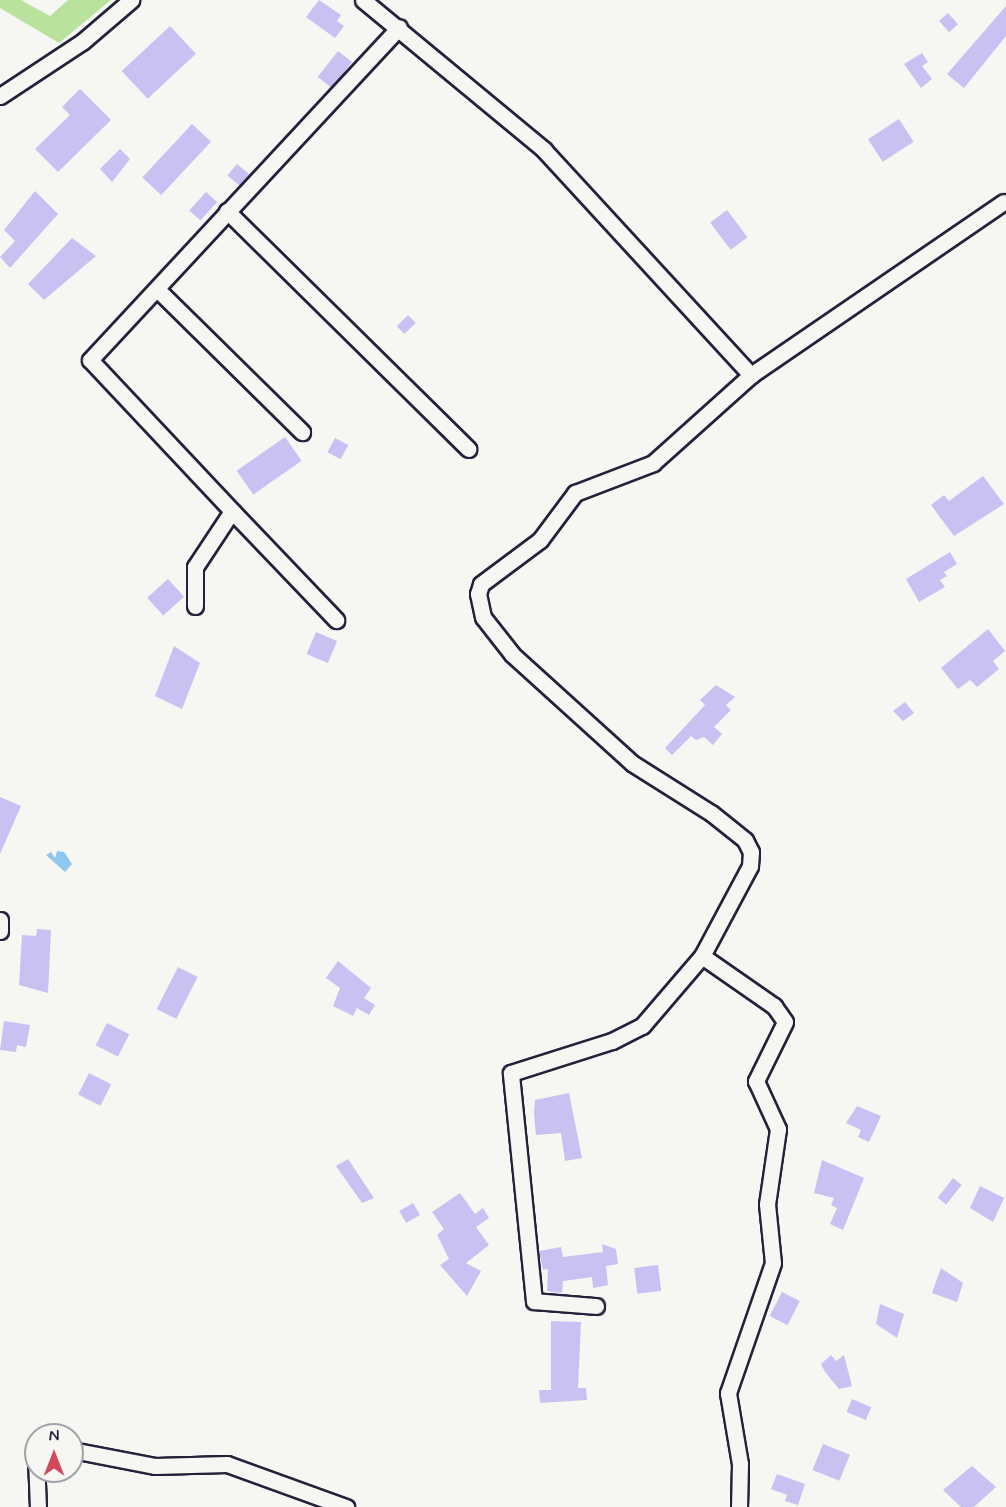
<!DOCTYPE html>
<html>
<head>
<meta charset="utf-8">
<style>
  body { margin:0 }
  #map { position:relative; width:1006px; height:1507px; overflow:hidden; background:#f6f6f2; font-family:Mynerve,sans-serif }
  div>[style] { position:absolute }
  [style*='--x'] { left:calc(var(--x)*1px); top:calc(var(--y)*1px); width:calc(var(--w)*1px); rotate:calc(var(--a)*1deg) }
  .green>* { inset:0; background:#b8e29e }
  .water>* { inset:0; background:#8fc8ee }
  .building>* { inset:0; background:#cac0f2; transform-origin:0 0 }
  .roads { filter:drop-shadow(2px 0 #22223b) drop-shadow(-2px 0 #22223b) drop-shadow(0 2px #22223b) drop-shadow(0 -2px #22223b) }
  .minor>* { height:15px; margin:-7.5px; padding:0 7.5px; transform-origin:7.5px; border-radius:7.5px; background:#f6f6f2 }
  span { translate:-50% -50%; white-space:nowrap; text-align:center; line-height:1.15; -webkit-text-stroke:4.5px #f6f6f2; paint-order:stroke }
  .north { position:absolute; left:24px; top:1423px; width:60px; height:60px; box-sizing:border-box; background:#f6f6f2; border:2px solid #a1a1a9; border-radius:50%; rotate:0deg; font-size:16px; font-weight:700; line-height:24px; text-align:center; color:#22223b }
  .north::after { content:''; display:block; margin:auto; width:21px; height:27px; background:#d1495b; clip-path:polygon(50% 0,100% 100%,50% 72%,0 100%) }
</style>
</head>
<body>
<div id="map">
  <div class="green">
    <div style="clip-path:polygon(0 0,21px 0,50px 16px,68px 0,111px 0,59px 43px,0 8px)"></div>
  </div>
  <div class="water">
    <div style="clip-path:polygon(57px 851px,64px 852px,72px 864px,65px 872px,46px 855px,51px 852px,55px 858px)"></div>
  </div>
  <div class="building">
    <div style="clip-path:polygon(319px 0,341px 15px,337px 21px,344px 26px,335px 38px,306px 17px)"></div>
    <div style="clip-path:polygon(1006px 6px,1006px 36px,964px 88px,947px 74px)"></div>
    <div style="left:948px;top:13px;width:15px;height:12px;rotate:48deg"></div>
    <div style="left:170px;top:26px;width:38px;height:66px;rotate:47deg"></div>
    <div style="left:338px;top:51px;width:18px;height:33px;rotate:38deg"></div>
    <div style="clip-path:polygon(922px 53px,928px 62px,922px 66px,932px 79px,921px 88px,904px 64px)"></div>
    <div style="clip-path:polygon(80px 89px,111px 120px,58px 172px,35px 149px,70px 115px,62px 107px)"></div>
    <div style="left:899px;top:119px;width:27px;height:37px;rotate:57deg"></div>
    <div style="left:192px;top:124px;width:26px;height:73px;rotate:43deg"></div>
    <div style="clip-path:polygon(120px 149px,130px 159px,112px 182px,100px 169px)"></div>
    <div style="left:237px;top:164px;width:16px;height:15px;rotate:40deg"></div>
    <div style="clip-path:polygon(35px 191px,58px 214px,10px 268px,0 257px,15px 241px,4px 230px)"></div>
    <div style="left:206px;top:192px;width:15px;height:25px;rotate:42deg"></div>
    <div style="left:727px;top:210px;width:34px;height:21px;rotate:53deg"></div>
    <div style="clip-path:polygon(72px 238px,96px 256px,44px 300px,28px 284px)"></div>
    <div style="left:408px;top:315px;width:11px;height:16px;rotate:45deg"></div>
    <div style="left:285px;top:437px;width:29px;height:59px;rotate:55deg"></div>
    <div style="left:335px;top:438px;width:15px;height:16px;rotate:28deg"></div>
    <div style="clip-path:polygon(983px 476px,1004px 504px,954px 536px,931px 505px,944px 495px,949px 501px)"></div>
    <div style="clip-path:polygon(950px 552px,957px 564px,944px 572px,947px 576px,940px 580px,945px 587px,919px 602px,906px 579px)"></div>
    <div style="left:168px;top:579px;width:24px;height:28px;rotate:48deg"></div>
    <div style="clip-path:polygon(988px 629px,1005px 651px,993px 661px,999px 669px,977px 687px,970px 680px,958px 689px,941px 668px)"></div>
    <div style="left:316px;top:632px;width:23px;height:24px;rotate:23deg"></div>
    <div style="clip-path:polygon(174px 646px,200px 663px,182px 709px,155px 696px)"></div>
    <div style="clip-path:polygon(716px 685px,735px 697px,726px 705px,731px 710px,714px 727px,722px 734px,713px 745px,704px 737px,696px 740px,691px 736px,672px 755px,665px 748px,705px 705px,700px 700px)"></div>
    <div style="clip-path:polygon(905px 702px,914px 713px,903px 721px,893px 711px)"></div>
    <div style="clip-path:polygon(0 797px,21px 806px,0 854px)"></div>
    <div style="clip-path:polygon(37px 929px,51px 930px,48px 993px,19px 985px,22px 935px,36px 936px)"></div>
    <div style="clip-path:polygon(338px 961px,371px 988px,364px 998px,375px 1005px,369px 1015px,357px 1008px,353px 1016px,333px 1006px,340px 988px,326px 978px)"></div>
    <div style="left:178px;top:967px;width:22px;height:47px;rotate:27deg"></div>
    <div style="clip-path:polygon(4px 1021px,30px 1025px,26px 1047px,17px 1045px,16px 1052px,0 1050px)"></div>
    <div style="left:107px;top:1023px;width:25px;height:25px;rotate:27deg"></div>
    <div style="left:89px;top:1073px;width:25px;height:24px;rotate:27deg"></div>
    <div style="clip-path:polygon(569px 1093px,582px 1158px,565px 1161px,561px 1133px,536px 1135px,534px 1113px,535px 1100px)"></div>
    <div style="clip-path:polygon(857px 1106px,881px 1116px,869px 1142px,858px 1137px,861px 1130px,846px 1123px)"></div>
    <div style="clip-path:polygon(348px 1159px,374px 1198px,362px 1203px,336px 1166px)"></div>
    <div style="clip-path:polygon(822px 1160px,864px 1178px,843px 1230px,830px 1224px,837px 1208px,831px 1205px,834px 1198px,814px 1193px)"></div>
    <div style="left:953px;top:1178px;width:11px;height:25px;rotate:38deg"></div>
    <div style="clip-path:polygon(980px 1186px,1004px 1198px,993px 1222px,970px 1208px)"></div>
    <div style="clip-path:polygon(460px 1193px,475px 1214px,483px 1208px,489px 1218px,476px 1227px,489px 1245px,466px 1263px,481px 1271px,467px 1296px,440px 1265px,449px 1259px,437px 1235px,444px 1229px,432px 1212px)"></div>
    <div style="left:413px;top:1203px;width:14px;height:16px;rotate:60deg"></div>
    <div style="clip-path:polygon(602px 1244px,616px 1249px,618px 1264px,606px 1266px,608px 1285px,593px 1288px,592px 1277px,563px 1281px,562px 1293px,547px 1291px,548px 1269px,543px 1270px,539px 1251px,561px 1247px,563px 1257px,603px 1252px)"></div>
    <div style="left:658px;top:1265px;width:26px;height:24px;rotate:83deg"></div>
    <div style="clip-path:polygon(941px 1268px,963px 1283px,957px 1302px,932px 1293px)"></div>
    <div style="left:782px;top:1292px;width:20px;height:27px;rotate:27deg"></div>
    <div style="clip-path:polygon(880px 1304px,904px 1314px,897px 1338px,876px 1324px)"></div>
    <div style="clip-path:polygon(551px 1321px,581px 1322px,578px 1388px,586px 1388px,587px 1400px,540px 1403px,539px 1390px,551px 1390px)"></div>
    <div style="clip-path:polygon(831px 1355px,836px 1361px,844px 1355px,852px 1386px,839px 1389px,825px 1372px,821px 1364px)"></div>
    <div style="left:852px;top:1399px;width:21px;height:14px;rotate:23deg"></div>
    <div style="left:823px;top:1444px;width:29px;height:28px;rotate:22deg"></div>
    <div style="clip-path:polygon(972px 1466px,996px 1487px,974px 1507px,961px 1507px,943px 1490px)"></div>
    <div style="clip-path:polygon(777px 1474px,805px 1484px,798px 1505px,785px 1501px,787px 1495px,771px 1489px)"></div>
  </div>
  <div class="roads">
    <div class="minor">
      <div style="--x:363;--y:0;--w:235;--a:39.6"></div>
      <div style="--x:544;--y:150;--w:306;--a:47.4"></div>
      <div style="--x:0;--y:96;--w:98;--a:-33.4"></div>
      <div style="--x:82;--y:42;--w:65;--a:-40.6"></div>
      <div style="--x:227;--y:211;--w:339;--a:44.6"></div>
      <div style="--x:159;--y:291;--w:201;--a:44.6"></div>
      <div style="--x:232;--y:511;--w:151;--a:46.3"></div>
      <div style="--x:195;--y:606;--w:39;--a:-90"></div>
      <div style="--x:195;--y:567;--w:67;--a:-56.5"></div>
      <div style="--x:232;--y:511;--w:207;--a:-133.2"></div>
      <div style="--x:90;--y:360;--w:454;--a:-47.1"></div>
      <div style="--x:0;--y:920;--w:11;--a:90"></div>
      <div style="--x:702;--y:956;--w:88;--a:34.8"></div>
      <div style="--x:774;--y:1006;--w:19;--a:55"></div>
      <div style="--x:785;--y:1022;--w:66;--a:116.2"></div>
      <div style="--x:756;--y:1081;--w:53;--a:65.4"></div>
      <div style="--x:778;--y:1129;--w:76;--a:98.3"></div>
      <div style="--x:767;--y:1204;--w:59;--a:84.2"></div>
      <div style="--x:773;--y:1263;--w:138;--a:109.1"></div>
      <div style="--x:728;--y:1393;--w:72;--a:80.4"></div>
      <div style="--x:740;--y:1464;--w:43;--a:91.3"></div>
      <div style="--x:596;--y:1306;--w:62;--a:-175.4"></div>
      <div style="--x:534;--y:1301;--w:229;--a:-95.8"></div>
      <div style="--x:511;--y:1073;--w:106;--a:-17.6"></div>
      <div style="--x:612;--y:1041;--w:34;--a:-27"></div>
      <div style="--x:642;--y:1026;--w:92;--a:-49.4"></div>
      <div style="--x:702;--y:956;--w:102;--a:-61.9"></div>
      <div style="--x:750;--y:866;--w:14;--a:-86"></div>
      <div style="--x:751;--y:852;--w:13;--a:-117"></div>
      <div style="--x:745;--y:840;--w:43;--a:-141.5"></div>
      <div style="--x:711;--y:813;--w:93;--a:-147.7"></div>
      <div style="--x:632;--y:763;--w:162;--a:-137.8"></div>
      <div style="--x:512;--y:654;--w:47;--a:-128.1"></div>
      <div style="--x:483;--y:617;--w:24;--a:-102"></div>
      <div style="--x:478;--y:594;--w:10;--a:-73"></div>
      <div style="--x:481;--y:584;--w:74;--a:-36.7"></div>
      <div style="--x:540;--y:540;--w:59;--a:-53.3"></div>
      <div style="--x:575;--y:493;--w:84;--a:-21"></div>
      <div style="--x:653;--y:463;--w:132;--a:-41.9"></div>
      <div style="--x:751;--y:375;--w:306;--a:-34.4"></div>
      <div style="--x:72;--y:1450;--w:85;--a:10.9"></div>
      <div style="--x:155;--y:1466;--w:72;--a:-1.6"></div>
      <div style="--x:227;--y:1464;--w:127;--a:19.9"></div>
      <div style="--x:36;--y:1458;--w:49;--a:87.7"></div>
    </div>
  </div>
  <div class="north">N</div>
</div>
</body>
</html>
